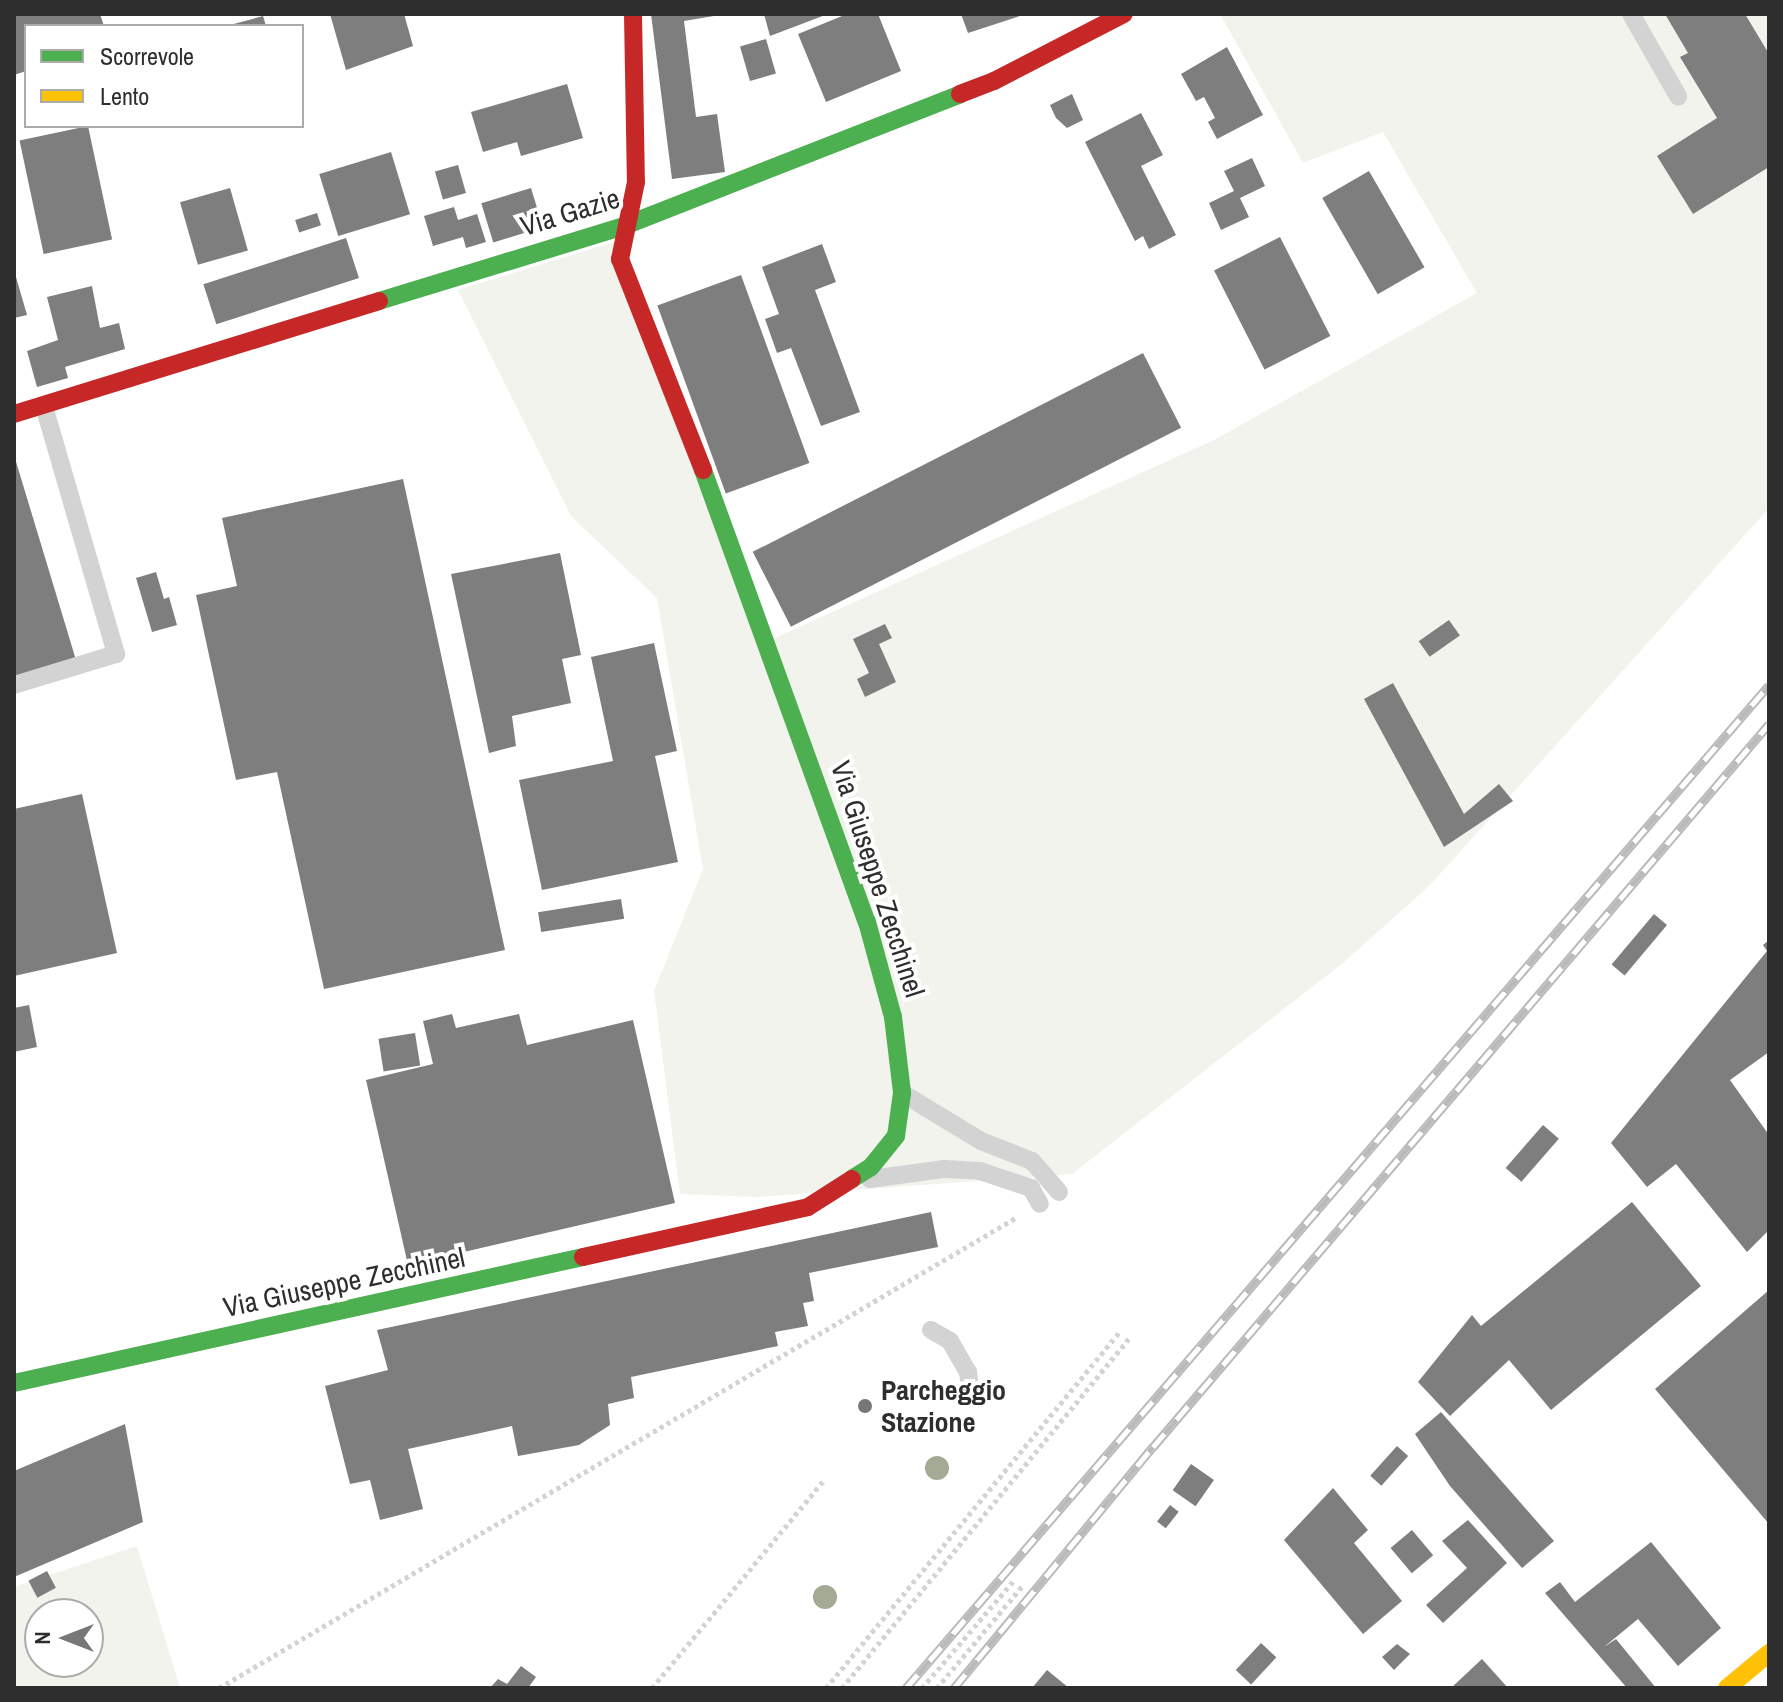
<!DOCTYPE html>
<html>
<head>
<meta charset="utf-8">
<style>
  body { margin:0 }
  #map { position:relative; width:1783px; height:1702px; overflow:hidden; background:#fff; font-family:"Archivo Narrow",sans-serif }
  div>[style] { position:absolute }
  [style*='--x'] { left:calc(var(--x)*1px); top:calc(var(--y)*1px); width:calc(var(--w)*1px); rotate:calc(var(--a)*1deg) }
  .green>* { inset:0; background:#f2f3ec }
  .building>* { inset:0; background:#7e7e7e; transform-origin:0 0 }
  .path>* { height:5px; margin-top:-2.5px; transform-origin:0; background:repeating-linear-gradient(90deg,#d3d3d3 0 4px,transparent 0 8px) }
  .lane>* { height:18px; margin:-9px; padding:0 9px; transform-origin:9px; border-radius:9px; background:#d3d3d3 }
  .fast>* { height:18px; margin:-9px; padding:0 9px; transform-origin:9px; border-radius:9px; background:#4caf50 }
  .slow>* { height:18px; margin:-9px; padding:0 9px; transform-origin:9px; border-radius:9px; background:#ffc107 }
  .jam>* { height:18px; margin:-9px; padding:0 9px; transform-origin:9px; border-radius:9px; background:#c62828 }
  .rail>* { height:9px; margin-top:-4.5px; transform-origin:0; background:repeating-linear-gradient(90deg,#fff 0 18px,#bababa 0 36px); box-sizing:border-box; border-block:2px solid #bababa }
  .trees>* { width:24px; height:24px; margin:-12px; border-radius:50%; background:#a4ab95 }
  .dots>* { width:22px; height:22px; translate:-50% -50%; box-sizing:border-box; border:4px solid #fff; border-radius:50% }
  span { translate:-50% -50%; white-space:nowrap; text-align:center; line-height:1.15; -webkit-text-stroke:8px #fff; paint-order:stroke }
  .street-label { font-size:28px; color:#2e2e2e }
  .poi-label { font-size:28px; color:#2e2e2e; font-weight:700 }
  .left { translate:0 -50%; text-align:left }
  .frame { position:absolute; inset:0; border:16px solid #2e2e2e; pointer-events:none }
  .legend { position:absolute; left:24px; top:24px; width:280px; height:104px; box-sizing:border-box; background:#fff; border:2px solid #ababab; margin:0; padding:10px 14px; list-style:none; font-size:24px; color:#2e2e2e }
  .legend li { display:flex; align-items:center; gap:16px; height:40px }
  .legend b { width:40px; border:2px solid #ababab }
  .north { position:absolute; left:24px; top:1598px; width:80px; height:80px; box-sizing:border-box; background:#fff; border:2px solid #ababab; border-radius:50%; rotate:270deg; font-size:22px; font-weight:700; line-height:32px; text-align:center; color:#2e2e2e }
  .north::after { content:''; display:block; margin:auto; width:28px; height:36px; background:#777; clip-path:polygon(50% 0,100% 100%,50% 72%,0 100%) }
</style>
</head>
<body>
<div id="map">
  <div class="green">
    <div style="clip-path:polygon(1220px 14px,1769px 14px,1769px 508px,1430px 885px,1343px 963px,1072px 1174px,758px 1197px,680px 1194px,654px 991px,703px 869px,657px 598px,571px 516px,458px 290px,614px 242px,757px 646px,1214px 440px,1477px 293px,1383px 132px,1303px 163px)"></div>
    <div style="clip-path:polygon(evenodd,137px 1546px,180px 1688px,14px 1688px,14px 1587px,137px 1546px,40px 1614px,88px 1614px,88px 1662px,40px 1662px,40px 1614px)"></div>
  </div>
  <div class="building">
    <div style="clip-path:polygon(14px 14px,100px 14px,104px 26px,26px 26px,26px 71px,14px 75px)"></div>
    <div style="clip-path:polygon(330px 14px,404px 14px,413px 46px,346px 70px)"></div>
    <div style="clip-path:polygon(651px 14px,726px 14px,684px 21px,696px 117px,717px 114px,725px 172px,672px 179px)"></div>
    <div style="clip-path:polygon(764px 14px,828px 14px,770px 36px)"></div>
    <div style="clip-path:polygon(847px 14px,878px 14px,901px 71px,826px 102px,798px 34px)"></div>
    <div style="clip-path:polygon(961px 14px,1023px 14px,1023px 15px,968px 33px)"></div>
    <div style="clip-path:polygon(1665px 14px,1745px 14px,1769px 54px,1769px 167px,1693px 214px,1657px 156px,1717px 118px,1680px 57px,1688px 53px)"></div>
    <div style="clip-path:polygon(263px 16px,266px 26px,230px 26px,230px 25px)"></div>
    <div style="left:766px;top:39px;width:36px;height:27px;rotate:74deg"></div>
    <div style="clip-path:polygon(1227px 47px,1263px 115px,1217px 139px,1208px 122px,1215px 118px,1204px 97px,1196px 101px,1181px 74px)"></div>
    <div style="clip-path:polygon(567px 84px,583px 138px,521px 156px,517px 142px,483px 152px,471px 112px)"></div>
    <div style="clip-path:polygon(1072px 94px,1083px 120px,1067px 128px,1056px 118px,1050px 105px)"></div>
    <div style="clip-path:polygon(1141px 113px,1163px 155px,1141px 166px,1176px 235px,1149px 249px,1143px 236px,1135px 241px,1085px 142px)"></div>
    <div style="left:88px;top:126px;width:116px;height:70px;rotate:78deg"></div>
    <div style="left:391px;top:152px;width:65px;height:75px;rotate:73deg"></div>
    <div style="clip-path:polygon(1252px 158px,1265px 186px,1240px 198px,1249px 217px,1221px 230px,1209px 203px,1234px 191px,1224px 171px)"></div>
    <div style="left:458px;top:165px;width:29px;height:24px;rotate:74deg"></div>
    <div style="left:1369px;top:171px;width:111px;height:54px;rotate:60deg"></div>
    <div style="left:230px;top:188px;width:65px;height:52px;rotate:74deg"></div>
    <div style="left:531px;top:188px;width:41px;height:52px;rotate:73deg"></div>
    <div style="clip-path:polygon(454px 207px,458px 220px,477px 214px,486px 242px,466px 248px,463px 237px,433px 246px,424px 216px)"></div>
    <div style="left:317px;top:213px;width:13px;height:23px;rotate:72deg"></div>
    <div style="left:1280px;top:237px;width:111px;height:74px;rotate:63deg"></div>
    <div style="left:346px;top:238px;width:42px;height:150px;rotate:72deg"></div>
    <div style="clip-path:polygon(822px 244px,836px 282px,815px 290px,860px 412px,821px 426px,791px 348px,777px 353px,765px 319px,779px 314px,762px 267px)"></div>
    <div style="clip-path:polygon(14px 270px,27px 315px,14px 318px)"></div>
    <div style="left:741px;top:275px;width:200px;height:89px;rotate:70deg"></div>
    <div style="clip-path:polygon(92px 286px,100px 328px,119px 323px,125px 349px,65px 367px,68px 378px,37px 387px,27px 351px,58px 340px,47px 297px)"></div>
    <div style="left:1143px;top:353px;width:84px;height:438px;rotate:63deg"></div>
    <div style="clip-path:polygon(14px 455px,76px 660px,14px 678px)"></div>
    <div style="clip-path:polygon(403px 479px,505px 950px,324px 989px,277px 772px,236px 780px,196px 595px,237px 586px,222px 518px)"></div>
    <div style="clip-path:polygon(560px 553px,581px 655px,562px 659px,571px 703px,512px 716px,516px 746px,489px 753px,451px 574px)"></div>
    <div style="clip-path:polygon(156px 572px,164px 599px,169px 597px,177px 625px,152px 632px,136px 578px)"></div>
    <div style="left:1449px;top:620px;width:19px;height:37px;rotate:55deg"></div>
    <div style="clip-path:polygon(885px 624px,892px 638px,879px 644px,896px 682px,865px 697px,857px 679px,869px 673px,853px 639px)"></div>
    <div style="clip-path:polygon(654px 643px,677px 751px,655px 756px,678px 862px,542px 890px,519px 780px,613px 761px,591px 657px)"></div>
    <div style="clip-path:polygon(1393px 683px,1464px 814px,1499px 784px,1513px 801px,1444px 847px,1364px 699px)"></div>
    <div style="clip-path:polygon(82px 794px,117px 953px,14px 976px,14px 809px)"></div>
    <div style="left:621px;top:899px;width:20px;height:84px;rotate:81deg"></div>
    <div style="left:1654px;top:914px;width:17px;height:66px;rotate:40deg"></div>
    <div style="clip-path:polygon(1769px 940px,1769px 1052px,1730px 1080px,1769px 1135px,1769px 1230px,1747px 1252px,1676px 1164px,1647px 1187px,1611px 1143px,1767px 951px,1763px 945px)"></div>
    <div style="clip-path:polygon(29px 1005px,37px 1047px,14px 1052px,14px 1008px)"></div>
    <div style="clip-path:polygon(452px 1014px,456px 1028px,519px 1014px,527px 1045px,633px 1020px,675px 1203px,408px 1265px,366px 1080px,433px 1064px,423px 1021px)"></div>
    <div style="left:415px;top:1033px;width:33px;height:37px;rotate:81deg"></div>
    <div style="left:1543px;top:1125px;width:21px;height:57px;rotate:41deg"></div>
    <div style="clip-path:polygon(1632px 1202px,1701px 1286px,1551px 1410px,1509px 1360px,1450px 1416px,1418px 1382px,1472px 1315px,1481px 1326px)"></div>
    <div style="clip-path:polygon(931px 1212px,938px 1247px,809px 1273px,814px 1301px,803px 1303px,808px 1326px,775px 1332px,778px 1346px,631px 1377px,634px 1398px,608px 1404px,610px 1425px,579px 1445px,518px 1456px,512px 1426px,408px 1449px,423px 1509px,380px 1520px,370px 1480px,350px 1484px,325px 1386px,388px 1370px,377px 1330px)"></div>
    <div style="clip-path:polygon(1769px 1290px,1769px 1524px,1655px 1389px)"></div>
    <div style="clip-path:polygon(1441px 1412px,1554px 1541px,1522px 1568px,1450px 1486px,1415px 1434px)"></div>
    <div style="clip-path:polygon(125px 1424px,143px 1522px,14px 1577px,14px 1471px)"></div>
    <div style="left:1397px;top:1446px;width:15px;height:40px;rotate:42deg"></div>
    <div style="left:1191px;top:1464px;width:28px;height:32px;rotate:35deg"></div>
    <div style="clip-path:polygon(1333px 1488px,1368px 1530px,1354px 1543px,1402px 1601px,1363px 1634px,1284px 1540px)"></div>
    <div style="left:1170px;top:1505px;width:11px;height:21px;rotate:38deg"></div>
    <div style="clip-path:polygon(1468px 1520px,1507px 1563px,1443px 1623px,1426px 1605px,1467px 1568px,1442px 1541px)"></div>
    <div style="left:1412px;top:1530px;width:33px;height:28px;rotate:50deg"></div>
    <div style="clip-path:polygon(1651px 1542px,1721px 1628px,1678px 1666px,1638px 1619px,1604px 1647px,1616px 1639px,1656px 1688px,1627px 1688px,1545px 1593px,1560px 1582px,1575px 1602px)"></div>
    <div style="left:47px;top:1571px;width:19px;height:21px;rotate:62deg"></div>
    <div style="left:1261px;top:1643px;width:21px;height:37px;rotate:43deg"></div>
    <div style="clip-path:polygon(1397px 1644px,1410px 1654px,1394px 1670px,1382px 1657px)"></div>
    <div style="clip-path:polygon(1482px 1659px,1508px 1688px,1451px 1688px)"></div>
    <div style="clip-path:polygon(521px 1666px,536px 1677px,528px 1688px,490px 1688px,498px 1679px,507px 1684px)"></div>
    <div style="clip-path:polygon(1047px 1670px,1069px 1688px,1032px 1688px)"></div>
  </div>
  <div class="path">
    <div style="--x:219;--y:1688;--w:927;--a:-30.55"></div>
    <div style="--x:652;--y:1688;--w:271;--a:-50.4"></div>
    <div style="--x:826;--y:1688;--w:462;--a:-50.5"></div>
    <div style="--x:842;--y:1688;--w:453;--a:-50.6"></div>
    <div style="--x:922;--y:1688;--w:143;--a:-49.5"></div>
    <div style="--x:937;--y:1688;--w:134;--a:-50.1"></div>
  </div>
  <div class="lane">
    <div style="--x:1631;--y:14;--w:95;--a:60.2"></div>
    <div style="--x:14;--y:685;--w:107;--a:-16.9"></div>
    <div style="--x:116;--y:654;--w:258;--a:-106.2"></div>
    <div style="--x:902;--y:1093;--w:92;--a:31.3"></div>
    <div style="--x:981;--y:1141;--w:55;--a:21.4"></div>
    <div style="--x:1032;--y:1161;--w:41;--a:48.9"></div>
    <div style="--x:870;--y:1179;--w:75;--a:-7.7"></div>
    <div style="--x:944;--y:1169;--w:36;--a:3"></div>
    <div style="--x:980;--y:1171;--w:54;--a:18.4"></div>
    <div style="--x:1031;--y:1188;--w:18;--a:61"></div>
    <div style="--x:931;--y:1330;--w:22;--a:30"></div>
    <div style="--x:950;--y:1341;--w:36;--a:60"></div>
    <div style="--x:968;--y:1372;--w:16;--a:83"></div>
  </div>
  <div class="fast">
    <div style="--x:379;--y:301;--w:256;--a:-17"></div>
    <div style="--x:624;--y:226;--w:361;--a:-21.4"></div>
    <div style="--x:703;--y:470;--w:481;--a:70.1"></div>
    <div style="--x:867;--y:922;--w:98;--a:74.7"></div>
    <div style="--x:893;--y:1017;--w:77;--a:83.2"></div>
    <div style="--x:902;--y:1093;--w:43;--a:97.9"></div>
    <div style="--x:896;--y:1136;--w:40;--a:129"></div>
    <div style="--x:871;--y:1167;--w:22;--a:148"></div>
    <div style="--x:14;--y:1383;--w:583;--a:-12.49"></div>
  </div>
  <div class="slow">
    <div style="--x:1727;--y:1688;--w:55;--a:-39.8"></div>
  </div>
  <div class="jam">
    <div style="--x:633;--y:14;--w:168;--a:89"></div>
    <div style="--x:636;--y:182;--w:79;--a:101.7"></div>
    <div style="--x:620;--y:259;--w:227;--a:68.5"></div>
    <div style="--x:960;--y:94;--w:36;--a:-21"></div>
    <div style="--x:994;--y:81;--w:146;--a:-27.3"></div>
    <div style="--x:14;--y:414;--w:382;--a:-17.2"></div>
    <div style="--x:583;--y:1257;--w:230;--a:-12.5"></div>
    <div style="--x:808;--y:1207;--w:52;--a:-32.5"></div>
  </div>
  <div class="rail">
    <div style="--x:906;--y:1688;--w:1323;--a:-49.29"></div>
    <div style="--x:954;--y:1688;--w:313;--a:-50.5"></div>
    <div style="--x:1153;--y:1447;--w:950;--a:-49.57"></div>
  </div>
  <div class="trees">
    <div style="left:937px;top:1468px"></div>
    <div style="left:825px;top:1597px"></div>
  </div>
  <div class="dots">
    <div style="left:865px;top:1406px;background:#777"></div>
  </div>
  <div class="street-label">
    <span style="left:570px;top:212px;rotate:-17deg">Via Gazie</span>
    <span style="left:878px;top:879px;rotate:72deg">Via Giuseppe Zecchinel</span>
    <span style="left:344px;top:1282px;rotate:-12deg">Via Giuseppe Zecchinel</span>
  </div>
  <div class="poi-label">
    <span class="left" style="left:881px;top:1406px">Parcheggio<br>Stazione</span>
  </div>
  <div class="frame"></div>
  <ul class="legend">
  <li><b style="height:10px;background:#4caf50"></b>Scorrevole</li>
  <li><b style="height:10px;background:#ffc107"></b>Lento</li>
  </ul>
  <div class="north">N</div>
</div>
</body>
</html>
